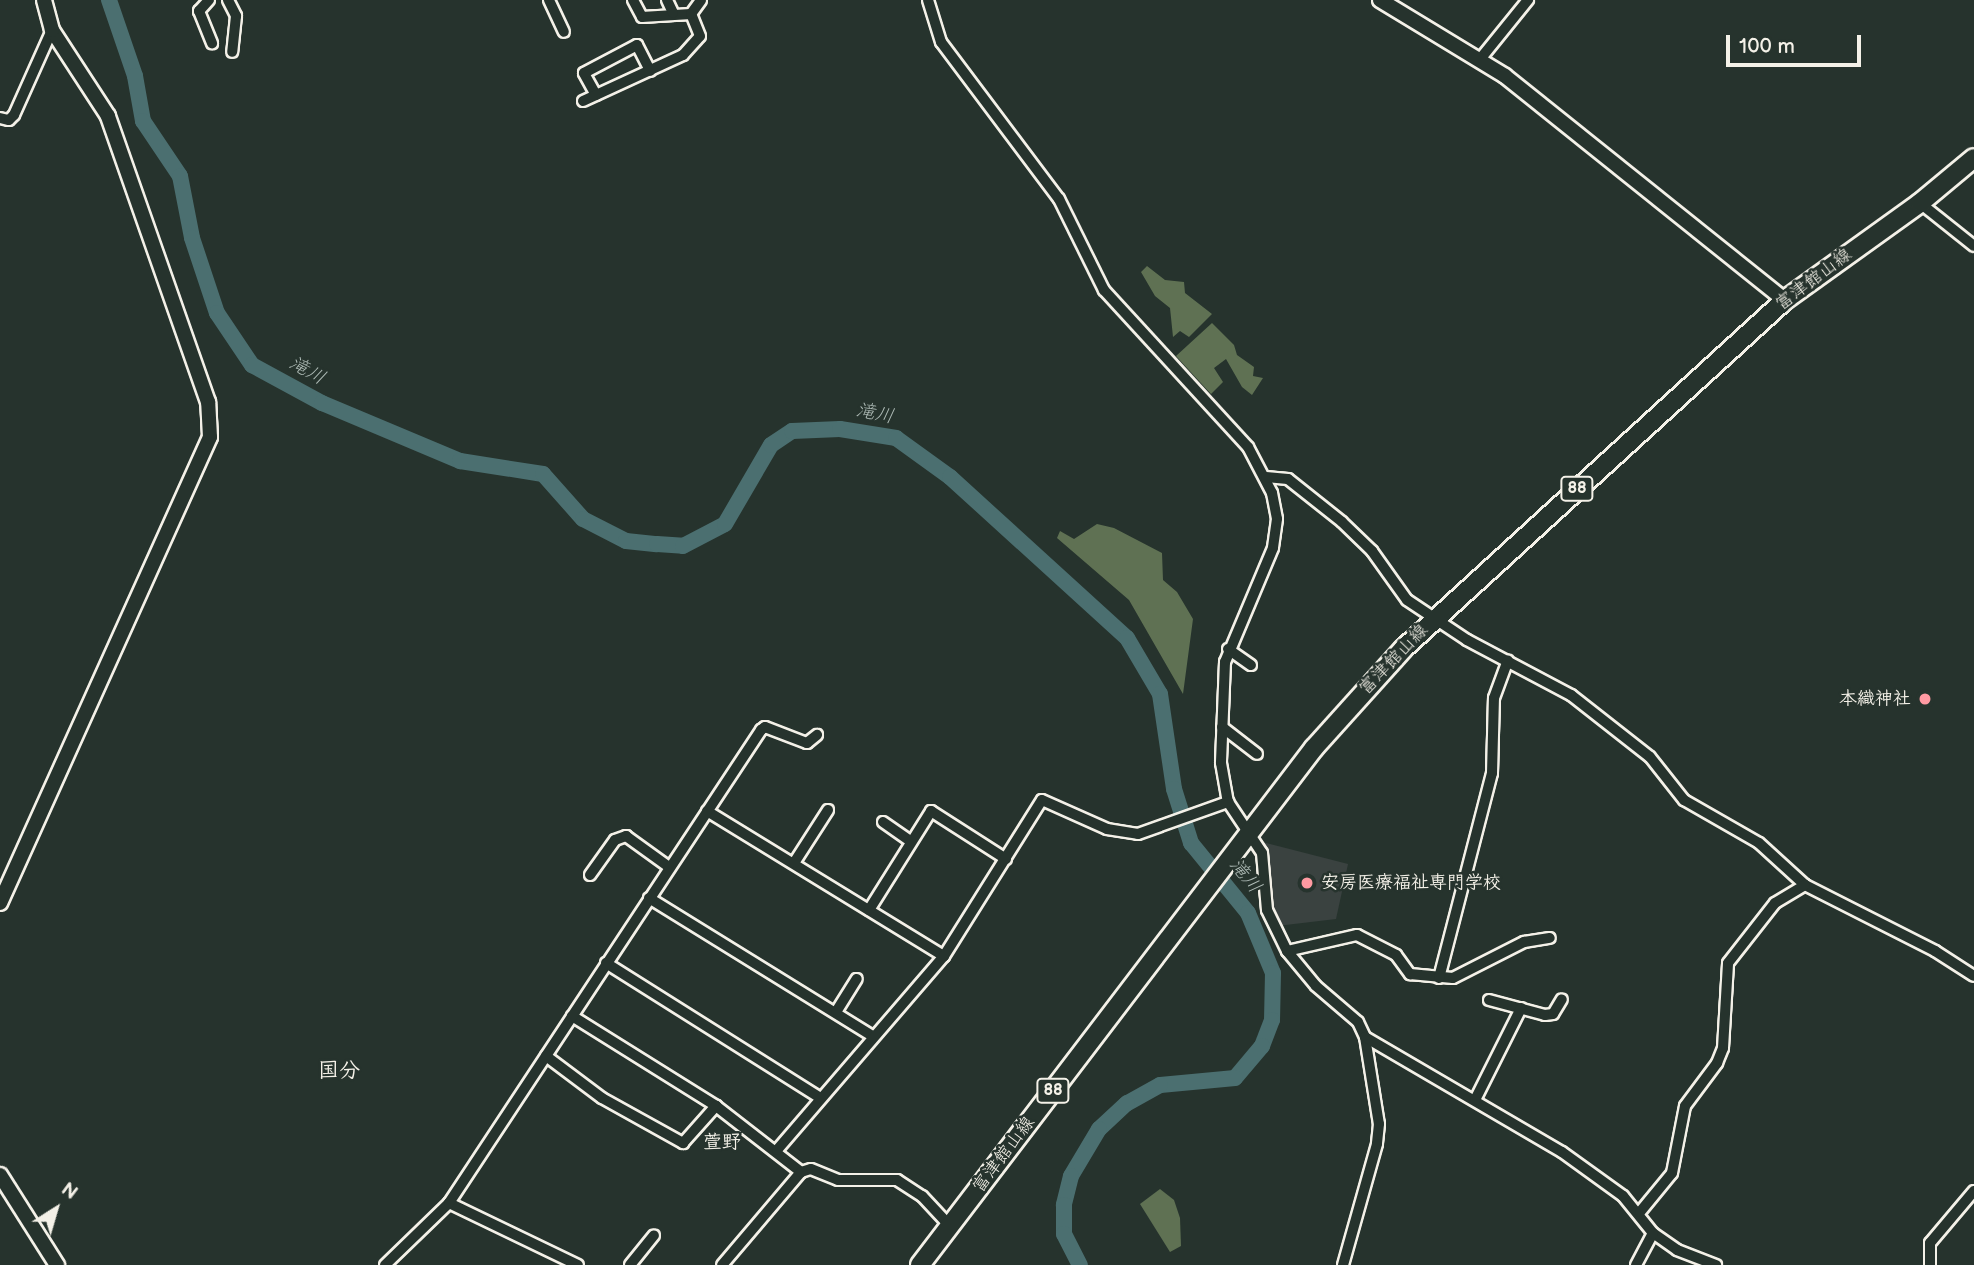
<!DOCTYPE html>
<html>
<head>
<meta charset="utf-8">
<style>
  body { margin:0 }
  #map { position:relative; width:1974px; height:1265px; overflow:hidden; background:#26332d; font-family:"Balsamiq Sans","Klee One",sans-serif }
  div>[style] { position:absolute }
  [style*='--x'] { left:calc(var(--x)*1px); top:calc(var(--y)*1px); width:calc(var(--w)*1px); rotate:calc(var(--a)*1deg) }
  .built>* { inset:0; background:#3a4240 }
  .green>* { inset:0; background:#5f7153 }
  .river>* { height:16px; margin:-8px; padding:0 8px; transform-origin:8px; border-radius:8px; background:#4b6f70 }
  .roads { filter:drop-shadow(2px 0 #f4f1e8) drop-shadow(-2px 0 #f4f1e8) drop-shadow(0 2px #f4f1e8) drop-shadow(0 -2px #f4f1e8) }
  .minor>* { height:10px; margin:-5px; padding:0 5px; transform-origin:5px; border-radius:5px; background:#26332d }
  .tertiary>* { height:14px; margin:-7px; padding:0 7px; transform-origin:7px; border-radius:7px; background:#26332d }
  .primary>* { height:18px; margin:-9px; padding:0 9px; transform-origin:9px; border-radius:9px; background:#26332d }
  .dots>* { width:19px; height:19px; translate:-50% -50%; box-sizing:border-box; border:4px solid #26332d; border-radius:50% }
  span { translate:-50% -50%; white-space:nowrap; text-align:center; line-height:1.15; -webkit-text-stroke:5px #26332d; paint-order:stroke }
  .shield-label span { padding:2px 5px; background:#26332d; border:2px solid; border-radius:5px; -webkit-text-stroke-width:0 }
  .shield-label { font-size:16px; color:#f4f1e8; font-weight:700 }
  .street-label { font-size:18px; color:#f4f1e8 }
  .poi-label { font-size:18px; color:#f4f1e8; font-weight:700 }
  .right { translate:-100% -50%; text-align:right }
  .left { translate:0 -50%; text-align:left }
  .water-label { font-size:19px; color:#b0bdb8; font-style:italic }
  .neighbourhood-label { font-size:19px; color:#f4f1e8; font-weight:700 }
  .quarter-label { font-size:21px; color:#f4f1e8; font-weight:700 }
  .north { position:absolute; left:21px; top:1174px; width:70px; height:70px; -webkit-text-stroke:5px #26332d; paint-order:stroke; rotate:37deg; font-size:19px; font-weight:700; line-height:28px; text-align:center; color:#f4f1e8 }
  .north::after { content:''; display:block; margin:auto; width:24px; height:32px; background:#f4f1e8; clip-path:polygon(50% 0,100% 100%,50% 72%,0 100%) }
  .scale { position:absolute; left:1726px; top:35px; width:135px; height:32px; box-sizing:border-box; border:4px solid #f4f1e8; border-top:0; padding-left:9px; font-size:21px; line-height:24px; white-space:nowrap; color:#f4f1e8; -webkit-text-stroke:5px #26332d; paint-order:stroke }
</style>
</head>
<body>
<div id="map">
  <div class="built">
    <div style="clip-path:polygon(1262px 842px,1348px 864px,1336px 919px,1277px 926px)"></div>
  </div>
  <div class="green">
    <div style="clip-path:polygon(1147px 266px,1165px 280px,1184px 282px,1185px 293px,1212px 314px,1189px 337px,1180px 331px,1173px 337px,1170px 308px,1155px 296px,1141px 272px)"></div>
    <div style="clip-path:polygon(1212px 323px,1234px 345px,1237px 355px,1254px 367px,1253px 376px,1263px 378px,1252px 395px,1242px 387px,1226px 359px,1214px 368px,1223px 382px,1211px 394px,1176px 356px)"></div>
    <div style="clip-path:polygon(1097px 524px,1114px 528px,1162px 553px,1163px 580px,1177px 592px,1193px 619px,1183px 694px,1129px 600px,1057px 538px,1060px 531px,1074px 539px)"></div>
    <div style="clip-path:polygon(1160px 1189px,1174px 1200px,1180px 1218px,1181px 1246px,1170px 1252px,1140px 1204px)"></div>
  </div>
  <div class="river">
    <div style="--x:109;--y:0;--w:80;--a:71.1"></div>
    <div style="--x:135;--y:76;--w:46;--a:79.9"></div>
    <div style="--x:143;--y:121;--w:66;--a:56.1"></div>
    <div style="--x:180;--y:176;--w:63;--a:79"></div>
    <div style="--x:192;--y:238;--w:79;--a:71.6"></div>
    <div style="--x:217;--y:313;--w:63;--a:56.1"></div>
    <div style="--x:252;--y:365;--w:80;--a:28.5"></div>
    <div style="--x:322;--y:403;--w:150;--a:22.8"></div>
    <div style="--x:460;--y:461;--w:84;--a:8.9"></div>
    <div style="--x:543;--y:474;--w:60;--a:48.4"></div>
    <div style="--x:583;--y:519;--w:48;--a:27.1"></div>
    <div style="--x:626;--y:541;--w:31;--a:6"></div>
    <div style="--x:657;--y:544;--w:26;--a:4"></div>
    <div style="--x:683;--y:546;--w:47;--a:-27.6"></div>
    <div style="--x:725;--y:524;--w:91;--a:-59.8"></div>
    <div style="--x:771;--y:445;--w:25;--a:-34"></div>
    <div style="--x:792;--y:431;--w:48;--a:-2.4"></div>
    <div style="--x:840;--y:429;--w:57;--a:9.1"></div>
    <div style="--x:896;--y:438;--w:67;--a:35.8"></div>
    <div style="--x:950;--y:477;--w:239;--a:42.3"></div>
    <div style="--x:1127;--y:638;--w:65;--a:59.5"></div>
    <div style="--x:1160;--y:694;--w:96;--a:81.6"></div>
    <div style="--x:1174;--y:789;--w:57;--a:72.5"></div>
    <div style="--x:1191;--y:843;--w:90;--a:50.8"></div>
    <div style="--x:1248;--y:913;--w:65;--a:67.4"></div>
    <div style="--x:1273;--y:973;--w:47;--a:91.2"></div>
    <div style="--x:1272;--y:1020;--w:28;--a:111"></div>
    <div style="--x:1262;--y:1046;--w:42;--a:130.2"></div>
    <div style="--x:1235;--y:1078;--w:75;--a:174.7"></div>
    <div style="--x:1160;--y:1085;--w:38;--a:151"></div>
    <div style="--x:1127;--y:1103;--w:38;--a:137"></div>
    <div style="--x:1099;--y:1129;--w:55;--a:120.8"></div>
    <div style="--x:1071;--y:1176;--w:30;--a:104"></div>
    <div style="--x:1064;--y:1205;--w:29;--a:90"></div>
    <div style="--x:1064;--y:1234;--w:35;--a:63"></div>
  </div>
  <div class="roads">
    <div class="minor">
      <div style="--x:209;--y:0;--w:15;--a:132"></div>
      <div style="--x:199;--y:11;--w:35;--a:68"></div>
      <div style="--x:228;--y:0;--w:18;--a:63"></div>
      <div style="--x:236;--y:16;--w:36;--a:96"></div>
      <div style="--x:549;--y:0;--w:35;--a:65"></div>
      <div style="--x:633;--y:0;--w:19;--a:62"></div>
      <div style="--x:642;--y:17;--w:49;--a:-3.5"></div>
      <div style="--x:667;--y:0;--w:14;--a:65"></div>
      <div style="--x:928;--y:0;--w:44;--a:72.8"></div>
      <div style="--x:941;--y:42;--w:196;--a:53.1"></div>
      <div style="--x:1059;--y:199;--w:102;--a:63.7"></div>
      <div style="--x:1104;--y:290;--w:213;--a:47.5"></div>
      <div style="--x:1248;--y:447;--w:52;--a:62.4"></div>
      <div style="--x:1272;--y:493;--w:26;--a:79"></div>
      <div style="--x:1277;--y:519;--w:29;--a:98"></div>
      <div style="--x:1273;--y:548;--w:124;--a:112.8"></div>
      <div style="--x:1225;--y:662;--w:101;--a:92.3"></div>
      <div style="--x:1221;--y:763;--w:40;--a:80"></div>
      <div style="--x:1228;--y:802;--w:61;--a:56.3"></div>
      <div style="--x:1262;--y:853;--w:57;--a:85"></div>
      <div style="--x:1267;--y:910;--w:46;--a:64"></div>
      <div style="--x:1287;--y:951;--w:45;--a:50.4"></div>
      <div style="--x:1316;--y:986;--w:55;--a:40.6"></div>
      <div style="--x:1358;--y:1022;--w:17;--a:65"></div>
      <div style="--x:1365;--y:1037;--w:88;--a:80.9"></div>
      <div style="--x:1379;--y:1124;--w:20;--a:96"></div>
      <div style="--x:1377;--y:1144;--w:126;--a:105.7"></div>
      <div style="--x:1481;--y:58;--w:75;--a:-51"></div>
      <div style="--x:596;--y:95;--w:25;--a:-119"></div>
      <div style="--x:584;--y:73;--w:60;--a:-27.8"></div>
      <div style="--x:637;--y:45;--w:29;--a:63"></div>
      <div style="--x:583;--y:101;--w:110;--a:-24.7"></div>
      <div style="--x:683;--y:55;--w:25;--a:-48"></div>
      <div style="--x:700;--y:36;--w:24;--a:-112"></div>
      <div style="--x:691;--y:14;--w:17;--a:-54"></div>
      <div style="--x:0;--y:118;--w:9;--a:13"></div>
      <div style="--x:9;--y:120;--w:7;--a:-45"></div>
      <div style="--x:14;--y:115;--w:93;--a:-65.9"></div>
      <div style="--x:1920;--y:203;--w:69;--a:38.5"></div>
      <div style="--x:1266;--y:477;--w:22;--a:5"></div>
      <div style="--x:1288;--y:479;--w:69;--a:38.5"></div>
      <div style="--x:1342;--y:522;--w:42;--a:44"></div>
      <div style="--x:1372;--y:551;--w:60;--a:54.5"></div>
      <div style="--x:1407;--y:600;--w:72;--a:33.7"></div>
      <div style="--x:1467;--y:640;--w:118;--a:27.9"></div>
      <div style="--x:1571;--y:695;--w:100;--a:38.1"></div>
      <div style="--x:1650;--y:757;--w:55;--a:51.7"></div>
      <div style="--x:1684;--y:800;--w:86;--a:29.8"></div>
      <div style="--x:1759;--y:843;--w:62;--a:42.4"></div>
      <div style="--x:1805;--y:885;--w:146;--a:26.9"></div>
      <div style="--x:1935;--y:951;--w:46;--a:32.7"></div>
      <div style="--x:1228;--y:649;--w:28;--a:35"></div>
      <div style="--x:1222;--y:727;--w:44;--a:37.6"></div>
      <div style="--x:707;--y:811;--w:278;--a:31.5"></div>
      <div style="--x:883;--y:822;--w:33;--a:35"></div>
      <div style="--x:794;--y:863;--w:63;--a:-57.3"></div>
      <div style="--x:590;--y:875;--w:43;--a:-54.5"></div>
      <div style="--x:615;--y:840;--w:12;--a:-20"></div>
      <div style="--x:626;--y:836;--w:53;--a:35.8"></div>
      <div style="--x:649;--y:898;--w:264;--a:31.7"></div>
      <div style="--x:869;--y:910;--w:117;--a:-57.9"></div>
      <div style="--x:931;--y:811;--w:89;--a:32.6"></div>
      <div style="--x:1287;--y:951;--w:72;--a:-12.9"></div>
      <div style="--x:1357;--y:935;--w:44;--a:27.1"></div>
      <div style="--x:1396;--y:955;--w:24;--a:54"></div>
      <div style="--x:1410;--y:974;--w:43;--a:5.3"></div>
      <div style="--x:1453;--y:978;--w:80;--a:-26.9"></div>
      <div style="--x:1524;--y:942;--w:26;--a:-9"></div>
      <div style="--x:606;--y:963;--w:252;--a:32.2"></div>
      <div style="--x:1439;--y:978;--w:212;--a:-75.5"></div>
      <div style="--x:1492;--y:773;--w:75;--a:-88.5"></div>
      <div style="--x:1494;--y:698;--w:40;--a:-69.8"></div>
      <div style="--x:1489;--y:1000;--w:58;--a:15"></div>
      <div style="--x:1545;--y:1015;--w:8;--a:-7"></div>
      <div style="--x:1553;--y:1014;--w:17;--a:-59"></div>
      <div style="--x:836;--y:1012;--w:39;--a:-58"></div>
      <div style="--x:572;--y:1016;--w:170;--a:32"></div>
      <div style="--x:716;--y:1106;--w:108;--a:37.8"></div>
      <div style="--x:801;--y:1172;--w:122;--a:130.3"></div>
      <div style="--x:1365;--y:1037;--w:228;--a:30.3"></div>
      <div style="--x:1562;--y:1152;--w:75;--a:35.8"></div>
      <div style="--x:1623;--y:1196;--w:48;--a:51"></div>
      <div style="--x:1653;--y:1233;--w:29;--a:35"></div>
      <div style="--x:1677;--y:1250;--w:42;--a:21"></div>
      <div style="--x:546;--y:1056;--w:70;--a:36.9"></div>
      <div style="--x:602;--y:1098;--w:93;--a:29.1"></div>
      <div style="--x:683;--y:1143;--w:50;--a:-48.3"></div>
      <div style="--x:1475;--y:1100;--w:103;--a:-63.4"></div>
      <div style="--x:777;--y:1150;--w:256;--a:-49.3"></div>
      <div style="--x:944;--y:956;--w:184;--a:-57.9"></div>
      <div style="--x:1042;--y:800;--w:71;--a:24"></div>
      <div style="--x:1107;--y:829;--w:31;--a:9"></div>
      <div style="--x:1138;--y:834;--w:96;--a:-19.6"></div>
      <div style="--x:801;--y:1172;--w:10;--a:-17"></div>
      <div style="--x:811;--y:1169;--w:29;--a:22"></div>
      <div style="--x:838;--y:1180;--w:59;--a:0"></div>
      <div style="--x:897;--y:1180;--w:30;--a:33"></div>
      <div style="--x:922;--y:1196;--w:41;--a:47"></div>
      <div style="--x:449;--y:1203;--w:143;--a:25.7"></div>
      <div style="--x:1640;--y:1212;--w:50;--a:-50.6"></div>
      <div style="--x:1672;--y:1173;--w:68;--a:-79"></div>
      <div style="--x:1685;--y:1106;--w:54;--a:-53.3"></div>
      <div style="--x:1717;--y:1063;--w:16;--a:-68"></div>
      <div style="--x:1723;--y:1048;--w:85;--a:-86.6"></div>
      <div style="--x:1728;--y:963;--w:76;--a:-51.9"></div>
      <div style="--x:1775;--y:903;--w:35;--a:-31"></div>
      <div style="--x:385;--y:1265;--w:89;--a:-44.1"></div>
      <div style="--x:449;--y:1203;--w:567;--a:-56.59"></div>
      <div style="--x:761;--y:730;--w:5;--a:-37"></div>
      <div style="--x:765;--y:727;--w:45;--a:20.9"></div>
      <div style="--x:807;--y:743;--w:13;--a:-39"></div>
      <div style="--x:630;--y:1265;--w:38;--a:-51"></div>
      <div style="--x:1636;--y:1265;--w:36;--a:-62"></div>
      <div style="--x:1930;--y:1265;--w:22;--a:-90"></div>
      <div style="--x:1930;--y:1243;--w:68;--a:-49.8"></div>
    </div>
    <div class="tertiary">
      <div style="--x:1380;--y:0;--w:146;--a:31.3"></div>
      <div style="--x:1505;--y:76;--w:359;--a:38.7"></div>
      <div style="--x:0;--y:903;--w:511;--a:-65.74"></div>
      <div style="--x:210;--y:437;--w:35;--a:-93"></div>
      <div style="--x:208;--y:402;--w:303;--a:-109.3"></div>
      <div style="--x:108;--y:116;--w:103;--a:-123.1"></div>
      <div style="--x:52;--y:30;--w:31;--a:-105"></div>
      <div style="--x:0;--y:1175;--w:107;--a:57.7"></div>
    </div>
    <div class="primary">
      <div style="--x:920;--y:1265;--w:650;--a:-52.69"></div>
      <div style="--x:1314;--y:748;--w:133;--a:-48"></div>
      <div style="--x:1403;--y:649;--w:517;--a:-42.42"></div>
      <div style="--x:1785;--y:300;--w:166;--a:-35.7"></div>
      <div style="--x:1920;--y:203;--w:70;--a:-39.8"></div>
    </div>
  </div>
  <div class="dots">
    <div style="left:1925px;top:699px;background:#ff9aa2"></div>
    <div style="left:1307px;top:883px;background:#ff9aa2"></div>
  </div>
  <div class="shield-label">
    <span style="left:1577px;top:489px">88</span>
    <span style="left:1053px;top:1091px">88</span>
  </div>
  <div class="street-label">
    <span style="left:1814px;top:280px;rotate:-37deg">富津館山線</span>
    <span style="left:1394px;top:660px;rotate:-46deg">富津館山線</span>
    <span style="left:1004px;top:1155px;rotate:-53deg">富津館山線</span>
  </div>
  <div class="poi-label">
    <span class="right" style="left:1911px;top:699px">本織神社</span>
    <span class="left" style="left:1321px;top:883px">安房医療福祉専門学校</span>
  </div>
  <div class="water-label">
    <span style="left:307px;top:371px;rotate:29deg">滝川</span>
    <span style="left:875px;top:414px;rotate:11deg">滝川</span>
    <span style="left:1245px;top:876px;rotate:51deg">滝川</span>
  </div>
  <div class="neighbourhood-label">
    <span style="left:722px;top:1143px">萱野</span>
  </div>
  <div class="quarter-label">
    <span style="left:339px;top:1071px">国分</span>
  </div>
  <div class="north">N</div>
  <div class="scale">100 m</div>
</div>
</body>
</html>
